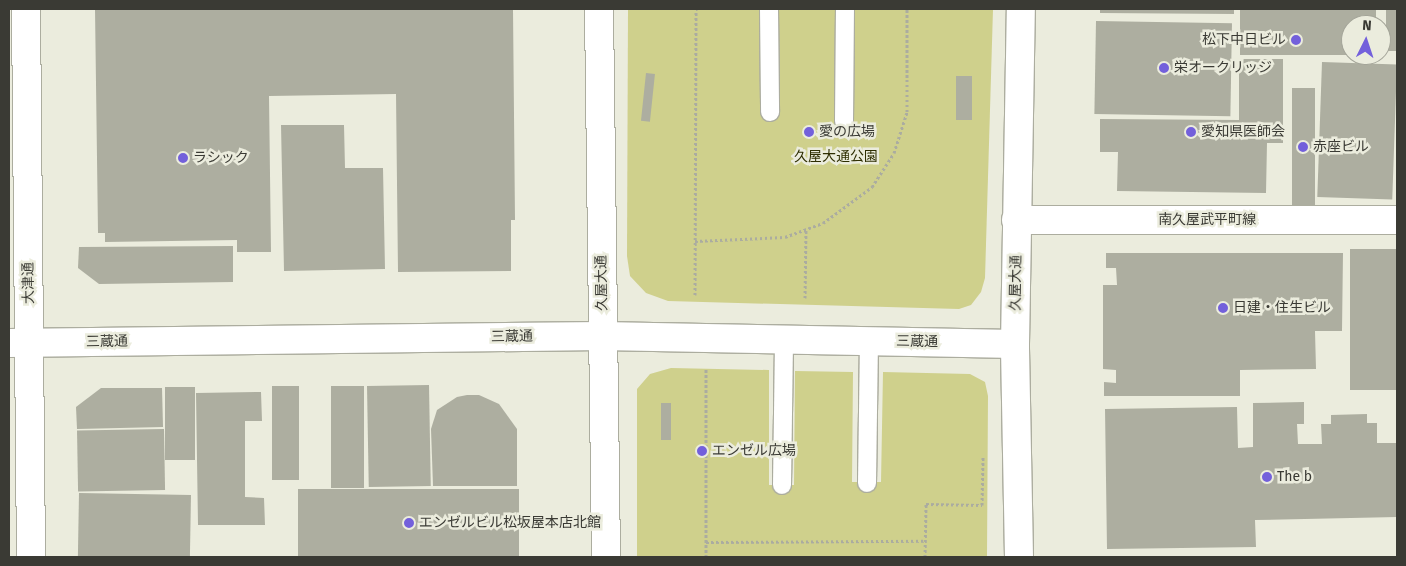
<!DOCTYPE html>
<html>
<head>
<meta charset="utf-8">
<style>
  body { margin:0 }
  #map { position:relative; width:1406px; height:566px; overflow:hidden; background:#ebecdd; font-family:"Fira Sans","Noto Sans JP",sans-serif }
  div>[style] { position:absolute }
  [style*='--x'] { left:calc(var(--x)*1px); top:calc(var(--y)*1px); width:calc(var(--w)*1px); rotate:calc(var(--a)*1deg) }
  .green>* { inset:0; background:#cfd08c }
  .building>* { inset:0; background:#adaea0; transform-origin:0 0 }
  .path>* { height:3px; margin-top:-1.5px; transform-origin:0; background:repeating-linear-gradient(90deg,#abaca0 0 2.5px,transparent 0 5px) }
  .roads { filter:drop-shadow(1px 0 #acad9f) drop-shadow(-1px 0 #acad9f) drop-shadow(0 1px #acad9f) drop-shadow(0 -1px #acad9f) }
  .lane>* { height:18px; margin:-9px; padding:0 9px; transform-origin:9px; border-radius:9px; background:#fff }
  .street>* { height:28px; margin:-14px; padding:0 14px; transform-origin:14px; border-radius:14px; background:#fff }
  .secondary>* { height:28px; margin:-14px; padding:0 14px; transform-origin:14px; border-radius:14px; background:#fff }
  .dots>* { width:14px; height:14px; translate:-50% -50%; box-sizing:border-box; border:2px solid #ebecdd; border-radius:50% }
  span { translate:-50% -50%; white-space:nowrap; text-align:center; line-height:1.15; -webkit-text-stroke:5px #ebecdd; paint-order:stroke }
  .poi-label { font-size:14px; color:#3a3a34 }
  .right { translate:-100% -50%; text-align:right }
  .left { translate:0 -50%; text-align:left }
  .park-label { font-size:14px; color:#2e2e02 }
  .street-label { font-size:14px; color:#3a3a34 }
  .frame { position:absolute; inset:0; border:10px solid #3a3a34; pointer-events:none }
  .north { position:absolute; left:1341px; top:15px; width:50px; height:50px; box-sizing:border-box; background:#ebecdd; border:1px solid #a4a599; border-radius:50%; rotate:4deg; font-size:14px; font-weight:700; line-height:20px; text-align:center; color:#3a3a34 }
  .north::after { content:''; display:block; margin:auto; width:18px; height:22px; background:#7360db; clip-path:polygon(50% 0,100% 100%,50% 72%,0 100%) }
</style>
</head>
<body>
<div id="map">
  <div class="green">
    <div style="clip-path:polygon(628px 9px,993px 9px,985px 278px,981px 292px,971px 305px,959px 309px,668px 301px,646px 293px,630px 276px,627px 256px)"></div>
    <div style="clip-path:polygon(671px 368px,769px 370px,769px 485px,794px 485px,795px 371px,853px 372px,852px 482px,881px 482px,883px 372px,970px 374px,985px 382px,988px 396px,987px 557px,637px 557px,637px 389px,650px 374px)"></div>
  </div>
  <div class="building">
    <div style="clip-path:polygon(95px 9px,513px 9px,515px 220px,511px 220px,511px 271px,398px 272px,396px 94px,269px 96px,271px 252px,237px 252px,237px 240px,105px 242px,105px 233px,98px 233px)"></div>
    <div style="clip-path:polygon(1100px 9px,1234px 9px,1234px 14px,1100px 13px)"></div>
    <div style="clip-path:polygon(1240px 9px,1376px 9px,1376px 25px,1351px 25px,1351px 55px,1240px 55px)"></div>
    <div style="left:1386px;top:9px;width:11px;height:42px"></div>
    <div style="left:1096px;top:21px;width:136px;height:93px;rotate:1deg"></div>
    <div style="clip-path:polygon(1239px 59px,1283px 59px,1283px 143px,1267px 143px,1266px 193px,1117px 191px,1118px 152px,1100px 152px,1100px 119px,1239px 120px)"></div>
    <div style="left:1322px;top:62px;width:75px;height:135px;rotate:2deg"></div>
    <div style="left:646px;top:73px;width:9px;height:48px;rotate:6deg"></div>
    <div style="left:956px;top:76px;width:16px;height:44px"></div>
    <div style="left:1292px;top:88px;width:23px;height:117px"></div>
    <div style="clip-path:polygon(281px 125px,344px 125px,345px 168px,383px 168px,385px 269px,284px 271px)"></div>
    <div style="clip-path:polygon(233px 246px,233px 282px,99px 284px,78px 268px,79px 247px)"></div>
    <div style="left:1350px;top:249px;width:47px;height:141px"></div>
    <div style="clip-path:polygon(1106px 253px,1343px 253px,1342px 331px,1315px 331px,1316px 369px,1240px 370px,1240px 396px,1104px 396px,1104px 382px,1116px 383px,1116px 370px,1103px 369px,1103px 285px,1117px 285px,1116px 268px,1106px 268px)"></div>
    <div style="left:429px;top:385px;width:101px;height:62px;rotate:89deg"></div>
    <div style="left:272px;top:386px;width:27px;height:94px"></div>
    <div style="left:331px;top:386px;width:33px;height:102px"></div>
    <div style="left:165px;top:387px;width:30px;height:73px"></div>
    <div style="clip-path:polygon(101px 388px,162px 388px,163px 427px,77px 429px,76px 407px)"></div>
    <div style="clip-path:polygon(261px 392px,262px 421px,245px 421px,245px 497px,264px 498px,265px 525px,198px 525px,196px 393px)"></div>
    <div style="clip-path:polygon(467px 395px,479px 395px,499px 404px,517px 429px,517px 486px,433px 486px,431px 429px,437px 410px,457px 397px)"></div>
    <div style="clip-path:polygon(1304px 402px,1304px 424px,1297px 424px,1298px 444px,1322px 444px,1321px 424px,1331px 424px,1331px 415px,1367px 414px,1367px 423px,1377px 423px,1377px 443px,1397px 443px,1397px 517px,1255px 520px,1256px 547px,1107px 549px,1105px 409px,1237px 407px,1238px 448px,1253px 447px,1253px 403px)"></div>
    <div style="left:661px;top:403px;width:10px;height:37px"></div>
    <div style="left:164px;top:429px;width:61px;height:87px;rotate:89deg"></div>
    <div style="left:298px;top:489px;width:221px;height:68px"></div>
    <div style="left:79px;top:493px;width:112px;height:64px;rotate:1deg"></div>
  </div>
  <div class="path">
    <div style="--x:695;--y:241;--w:90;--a:-2.5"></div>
    <div style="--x:785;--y:237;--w:40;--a:-20.2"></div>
    <div style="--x:823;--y:223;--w:61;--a:-36.3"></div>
    <div style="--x:872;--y:187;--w:40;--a:-57.1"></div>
    <div style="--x:894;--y:153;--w:43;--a:-72.4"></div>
    <div style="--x:907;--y:112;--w:103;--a:-90"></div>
    <div style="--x:695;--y:295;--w:286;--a:-89.8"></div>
    <div style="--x:805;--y:298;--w:68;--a:-89.2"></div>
    <div style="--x:706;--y:542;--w:219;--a:-0.3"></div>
    <div style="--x:706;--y:557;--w:188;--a:-90"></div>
    <div style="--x:925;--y:557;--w:53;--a:-88.9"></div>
    <div style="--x:926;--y:504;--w:56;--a:1"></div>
    <div style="--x:982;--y:505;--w:48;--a:-88.8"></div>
  </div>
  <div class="roads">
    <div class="lane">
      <div style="--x:769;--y:9;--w:103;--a:89.4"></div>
      <div style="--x:844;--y:121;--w:112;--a:-89.5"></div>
      <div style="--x:867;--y:483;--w:142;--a:-89.2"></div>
      <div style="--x:782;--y:485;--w:145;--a:-89.2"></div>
    </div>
    <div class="street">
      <div style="--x:1016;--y:220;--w:381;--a:0"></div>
    </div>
    <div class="secondary">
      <div style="--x:26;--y:9;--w:548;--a:89.48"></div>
      <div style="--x:599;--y:9;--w:548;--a:89.27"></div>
      <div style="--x:9;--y:343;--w:593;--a:-0.68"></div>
      <div style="--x:602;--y:336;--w:413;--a:1.1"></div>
      <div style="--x:1019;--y:557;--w:213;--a:-91.1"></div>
      <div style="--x:1015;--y:344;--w:335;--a:-89"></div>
    </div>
  </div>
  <div class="dots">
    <div style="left:1296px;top:40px;background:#7360db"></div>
    <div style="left:1164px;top:68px;background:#7360db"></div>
    <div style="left:809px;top:132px;background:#7360db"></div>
    <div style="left:1191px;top:132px;background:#7360db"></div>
    <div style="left:1303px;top:147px;background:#7360db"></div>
    <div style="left:183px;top:158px;background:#7360db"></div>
    <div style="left:1223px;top:308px;background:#7360db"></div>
    <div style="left:702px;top:451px;background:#7360db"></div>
    <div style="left:1267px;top:477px;background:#7360db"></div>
    <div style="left:409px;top:523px;background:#7360db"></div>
  </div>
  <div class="poi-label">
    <span class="right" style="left:1286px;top:40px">松下中日ビル</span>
    <span class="left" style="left:1174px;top:68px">栄オークリッジ</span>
    <span class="left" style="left:819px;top:132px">愛の広場</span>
    <span class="left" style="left:1201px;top:132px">愛知県医師会</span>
    <span class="left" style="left:1313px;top:147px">赤座ビル</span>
    <span class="left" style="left:193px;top:158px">ラシック</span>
    <span class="left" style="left:1233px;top:308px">日建・住生ビル</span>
    <span class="left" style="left:712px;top:451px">エンゼル広場</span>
    <span class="left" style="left:1277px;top:477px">The b</span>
    <span class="left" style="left:419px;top:523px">エンゼルビル松坂屋本店北館</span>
  </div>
  <div class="park-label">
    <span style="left:836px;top:157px">久屋大通公園</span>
  </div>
  <div class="street-label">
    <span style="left:1207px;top:220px">南久屋武平町線</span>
    <span style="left:29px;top:283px;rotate:-91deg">大津通</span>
    <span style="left:602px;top:283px;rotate:-91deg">久屋大通</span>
    <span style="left:1016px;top:283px;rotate:-89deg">久屋大通</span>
    <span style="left:512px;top:337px;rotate:-1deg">三蔵通</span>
    <span style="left:107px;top:342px;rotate:-1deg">三蔵通</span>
    <span style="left:917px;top:342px;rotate:1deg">三蔵通</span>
  </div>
  <div class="frame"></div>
  <div class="north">N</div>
</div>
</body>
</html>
